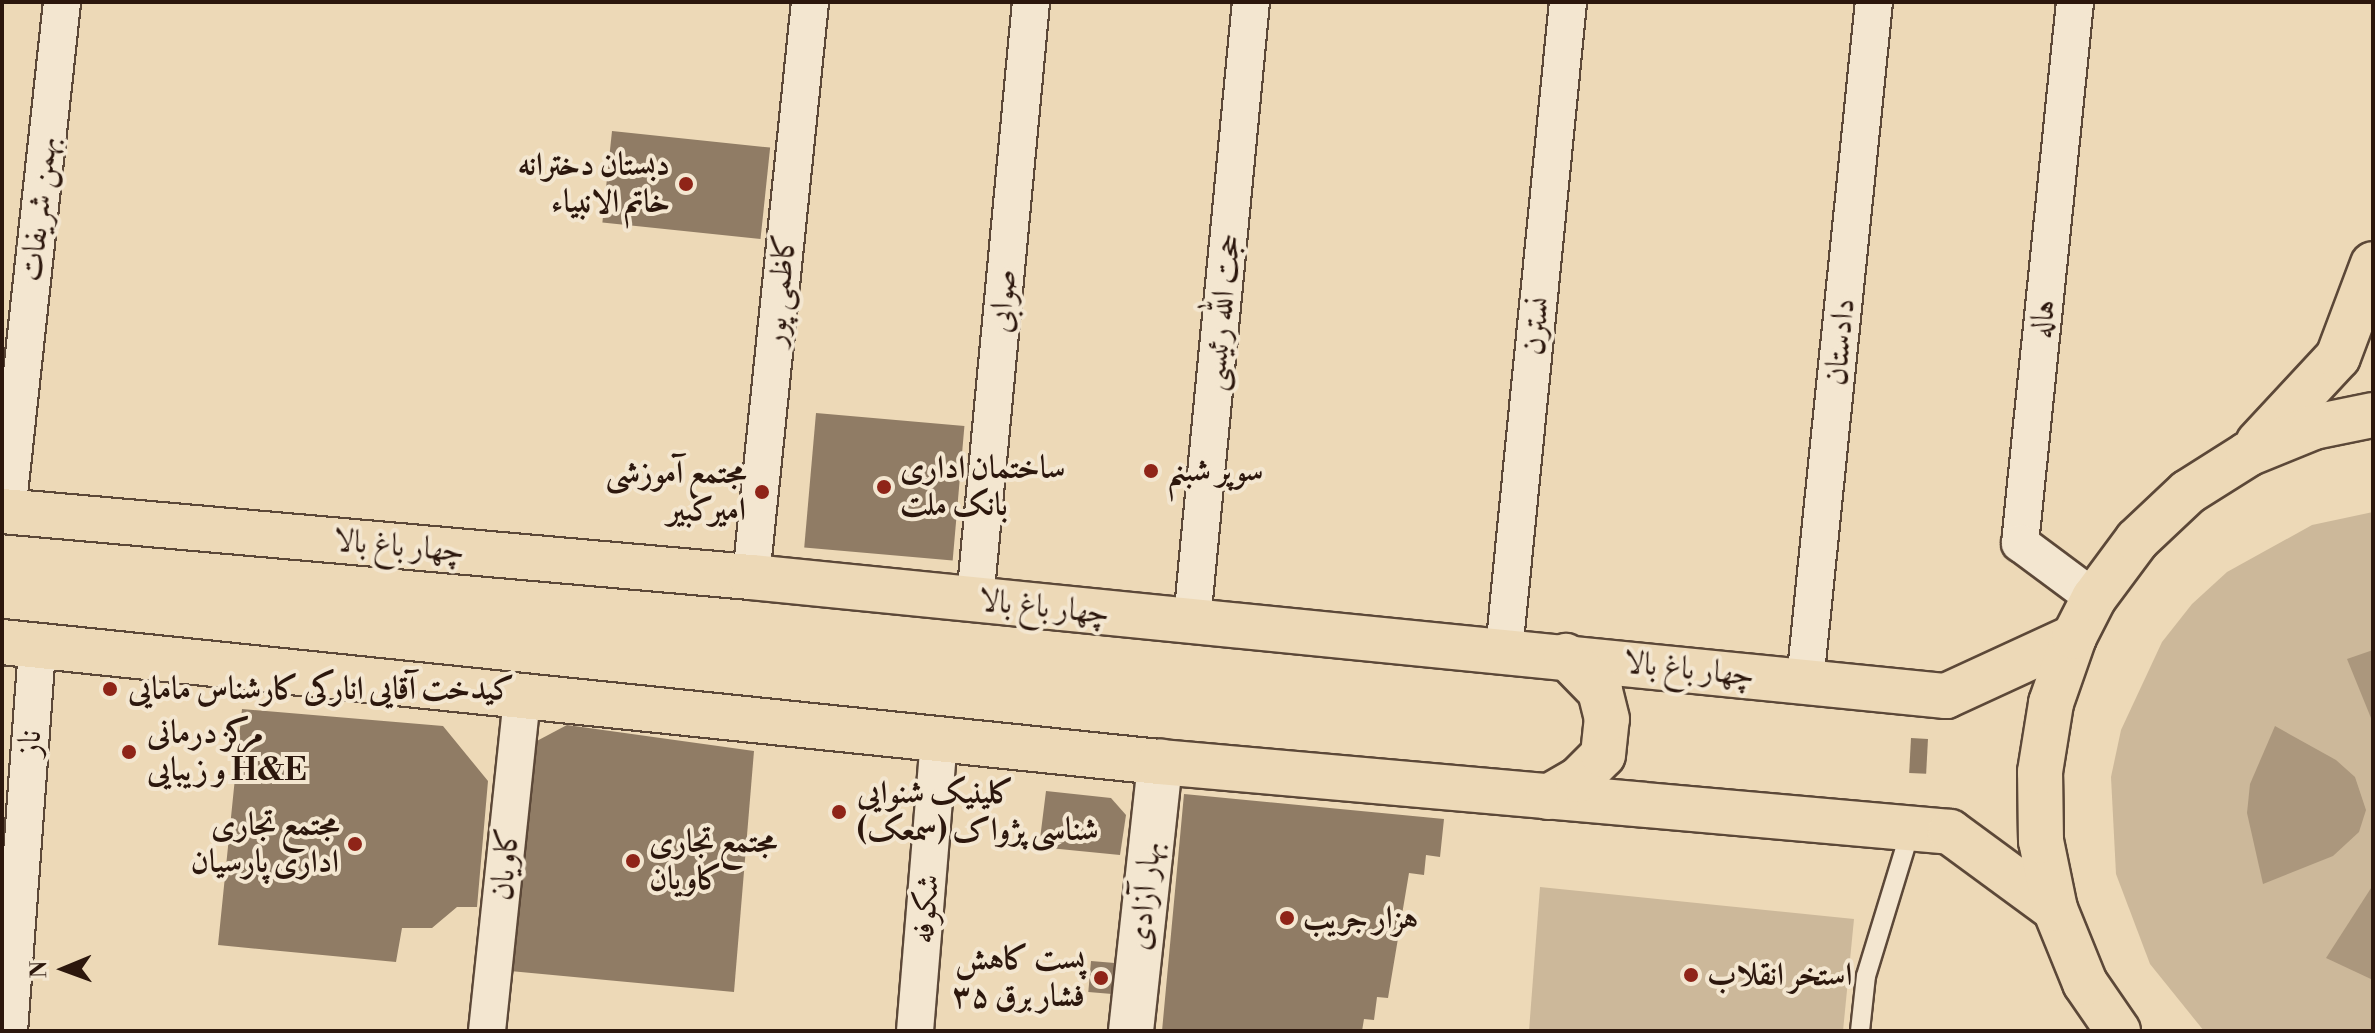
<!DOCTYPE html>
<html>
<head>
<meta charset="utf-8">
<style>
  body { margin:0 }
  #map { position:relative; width:2375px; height:1033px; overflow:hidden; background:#edd9b7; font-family:"Libre Bodoni",Amiri,serif }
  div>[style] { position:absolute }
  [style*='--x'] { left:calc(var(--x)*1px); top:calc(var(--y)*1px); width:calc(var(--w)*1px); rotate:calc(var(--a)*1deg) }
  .green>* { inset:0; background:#ccb89a }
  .water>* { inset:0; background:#ab977d }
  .building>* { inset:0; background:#907c65; transform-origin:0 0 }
  .roads { filter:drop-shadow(2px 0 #5c4838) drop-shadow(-2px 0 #5c4838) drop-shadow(0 2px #5c4838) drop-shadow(0 -2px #5c4838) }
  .lane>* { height:18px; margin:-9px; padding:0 9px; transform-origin:9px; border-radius:9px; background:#f3e6d0 }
  .street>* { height:36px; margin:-18px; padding:0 18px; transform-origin:18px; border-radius:18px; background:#f3e6d0 }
  .secondary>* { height:44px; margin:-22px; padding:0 22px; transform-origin:22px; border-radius:22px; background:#f3e6d0 }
  .primary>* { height:44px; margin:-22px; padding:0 22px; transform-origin:22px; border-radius:22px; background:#edd9b7 }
  .dots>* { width:22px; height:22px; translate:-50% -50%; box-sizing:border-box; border:4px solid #f3e6d0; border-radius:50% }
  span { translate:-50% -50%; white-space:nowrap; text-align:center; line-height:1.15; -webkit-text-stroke:8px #f3e6d0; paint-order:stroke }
  .poi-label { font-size:32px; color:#2c170d; font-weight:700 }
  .right { translate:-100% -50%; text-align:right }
  .left { translate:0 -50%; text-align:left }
  .street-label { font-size:32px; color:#2c170d }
  .frame { position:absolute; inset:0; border:4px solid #2c170d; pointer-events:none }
  .north { position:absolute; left:24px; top:929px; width:80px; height:80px; -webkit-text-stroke:6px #f3e6d0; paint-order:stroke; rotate:269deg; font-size:22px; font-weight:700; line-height:32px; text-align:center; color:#2c170d }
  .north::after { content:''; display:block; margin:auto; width:28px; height:36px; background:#2c170d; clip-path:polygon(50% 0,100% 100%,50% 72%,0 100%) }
</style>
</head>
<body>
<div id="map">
  <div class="green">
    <div style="clip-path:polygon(2373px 512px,2373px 1031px,2204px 1031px,2150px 964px,2116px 874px,2111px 777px,2121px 730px,2162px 642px,2192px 604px,2227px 572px,2312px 525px)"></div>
    <div style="clip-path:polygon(1540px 887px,1854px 919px,1843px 1031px,1529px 1031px)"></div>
  </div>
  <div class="water">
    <div style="clip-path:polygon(2373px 650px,2373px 723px,2347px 659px)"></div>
    <div style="clip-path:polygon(2275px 726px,2336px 760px,2355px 777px,2366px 810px,2359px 832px,2333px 856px,2263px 884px,2247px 813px,2250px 784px)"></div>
    <div style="clip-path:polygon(2373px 885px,2373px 980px,2326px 958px)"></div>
  </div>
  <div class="building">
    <div style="left:612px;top:131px;width:159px;height:92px;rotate:6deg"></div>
    <div style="left:816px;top:413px;width:149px;height:135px;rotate:5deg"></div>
    <div style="clip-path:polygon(242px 709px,443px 726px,488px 781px,477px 907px,457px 907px,432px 928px,402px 928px,396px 962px,218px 945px)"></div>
    <div style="clip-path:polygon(567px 725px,754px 751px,734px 992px,510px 971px,533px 743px)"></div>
    <div style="left:1911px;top:738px;width:17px;height:35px;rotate:3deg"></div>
    <div style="clip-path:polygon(1046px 791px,1111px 798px,1126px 815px,1120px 855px,1039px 847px)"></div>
    <div style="clip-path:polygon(1184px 794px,1444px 819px,1440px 857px,1426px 855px,1424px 875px,1409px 873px,1388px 998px,1377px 997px,1374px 1020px,1364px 1019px,1362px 1031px,1162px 1031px)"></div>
    <div style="left:1091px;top:961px;width:24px;height:31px;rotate:5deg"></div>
  </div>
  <div class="roads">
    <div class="lane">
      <div style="--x:1860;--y:1031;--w:55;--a:-83.8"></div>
      <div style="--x:1866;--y:976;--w:154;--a:-73"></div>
    </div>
    <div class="street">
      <div style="--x:2075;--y:2;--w:544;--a:95.8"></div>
      <div style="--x:2020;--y:543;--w:92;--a:36.6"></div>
      <div style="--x:7;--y:512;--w:513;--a:-83.84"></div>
      <div style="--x:751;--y:577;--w:578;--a:-84.14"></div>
      <div style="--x:975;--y:600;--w:601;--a:-84.65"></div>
      <div style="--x:1192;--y:621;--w:622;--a:-84.56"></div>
      <div style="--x:1504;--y:651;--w:652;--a:-84.37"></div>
      <div style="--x:1805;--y:682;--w:683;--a:-84.21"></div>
      <div style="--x:9;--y:1031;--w:386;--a:-85.8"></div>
      <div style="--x:487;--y:1031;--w:336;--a:-84"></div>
      <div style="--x:915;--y:1031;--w:293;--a:-85.3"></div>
    </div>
    <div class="secondary">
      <div style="--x:1131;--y:1031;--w:271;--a:-83.8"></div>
    </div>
    <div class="primary">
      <div style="--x:2258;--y:443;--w:117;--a:-47.1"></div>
      <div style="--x:2338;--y:357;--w:99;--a:-69.4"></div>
      <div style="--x:2;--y:511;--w:752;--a:5.04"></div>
      <div style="--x:751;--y:577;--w:1201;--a:5.69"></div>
      <div style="--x:1946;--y:696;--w:141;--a:-24.7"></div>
      <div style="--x:2;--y:642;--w:1164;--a:5.92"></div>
      <div style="--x:1160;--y:762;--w:793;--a:5.06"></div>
      <div style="--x:1950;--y:832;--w:130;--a:36.3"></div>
      <div style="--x:1548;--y:797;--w:34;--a:-30"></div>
      <div style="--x:1578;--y:780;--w:35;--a:-45"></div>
      <div style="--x:1603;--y:755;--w:36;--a:-84"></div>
      <div style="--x:1607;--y:719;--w:29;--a:-104"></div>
      <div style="--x:1600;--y:691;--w:49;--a:-134.2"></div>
      <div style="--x:2118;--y:1031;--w:58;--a:-124.5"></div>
      <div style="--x:2085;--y:983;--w:80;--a:-112.1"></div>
      <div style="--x:2055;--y:909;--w:69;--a:-101.6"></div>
      <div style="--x:2041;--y:841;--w:69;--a:-90.8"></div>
      <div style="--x:2040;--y:772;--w:70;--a:-80.9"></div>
      <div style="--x:2051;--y:703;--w:70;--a:-70.8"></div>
      <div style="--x:2074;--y:637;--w:44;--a:-62.9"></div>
      <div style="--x:2094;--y:598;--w:72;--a:-53.4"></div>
      <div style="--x:2137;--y:540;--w:70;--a:-43.3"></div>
      <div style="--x:2188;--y:492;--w:71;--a:-32.3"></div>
      <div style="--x:2248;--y:454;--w:71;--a:-22.2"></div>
      <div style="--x:2314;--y:427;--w:60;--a:-11.5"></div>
    </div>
  </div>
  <div class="dots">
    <div style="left:686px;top:184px;background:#8f2418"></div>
    <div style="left:1151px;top:471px;background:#8f2418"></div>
    <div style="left:884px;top:487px;background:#8f2418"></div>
    <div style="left:762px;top:492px;background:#8f2418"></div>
    <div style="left:110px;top:689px;background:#8f2418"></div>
    <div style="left:129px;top:752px;background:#8f2418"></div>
    <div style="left:839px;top:812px;background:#8f2418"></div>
    <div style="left:355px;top:844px;background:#8f2418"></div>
    <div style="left:633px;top:861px;background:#8f2418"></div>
    <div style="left:1287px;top:918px;background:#8f2418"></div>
    <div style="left:1691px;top:975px;background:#8f2418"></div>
    <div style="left:1101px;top:978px;background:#8f2418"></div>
  </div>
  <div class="poi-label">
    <span class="right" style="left:670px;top:184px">دبستان دخترانه<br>خاتم الانبیاء</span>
    <span class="left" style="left:900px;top:487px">ساختمان اداری<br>بانک ملت</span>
    <span class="left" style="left:1167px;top:471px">سوپر شبنم</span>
    <span class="right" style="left:746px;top:492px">مجتمع آموزشی<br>امیرکبیر</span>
    <span class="left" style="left:128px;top:689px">کیدخت آقایی انارکی کارشناس مامایی</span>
    <span class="left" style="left:147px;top:752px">مرکز درمانی<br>و زیبایی H&amp;E</span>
    <span class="left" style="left:857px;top:812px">کلینیک شنوایی<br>شناسی پژواک (سمعک)</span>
    <span class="right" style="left:339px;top:844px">مجتمع تجاری<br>اداری پارسیان</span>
    <span class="left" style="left:649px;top:861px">مجتمع تجاری<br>کاویان</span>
    <span class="left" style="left:1303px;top:918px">هزار جریب</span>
    <span class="right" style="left:1085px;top:978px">پست کاهش<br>فشار برق ۳۵</span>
    <span class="left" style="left:1707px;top:975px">استخر انقلاب</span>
  </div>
  <div class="street-label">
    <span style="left:39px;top:209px;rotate:-84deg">بهمن شریفات</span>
    <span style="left:780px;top:290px;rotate:-84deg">کاظمی پور</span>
    <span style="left:1003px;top:301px;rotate:-85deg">صوابی</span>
    <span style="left:1222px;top:312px;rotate:-84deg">حجت الله رئیسی</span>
    <span style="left:2043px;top:319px;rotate:-84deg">هاله</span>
    <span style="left:1536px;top:326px;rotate:-84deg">نسترن</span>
    <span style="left:1840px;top:342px;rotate:-84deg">دادستان</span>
    <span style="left:399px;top:546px;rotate:5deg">چهار باغ بالا</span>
    <span style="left:1044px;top:607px;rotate:6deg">چهار باغ بالا</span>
    <span style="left:1689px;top:669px;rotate:6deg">چهار باغ بالا</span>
    <span style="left:30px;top:743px;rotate:-86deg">ناز</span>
    <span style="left:505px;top:864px;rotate:-84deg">کاویان</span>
    <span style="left:1145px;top:896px;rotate:-84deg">بهار آزادی</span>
    <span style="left:926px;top:909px;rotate:-85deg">شکوفه</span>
  </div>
  <div class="frame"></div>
  <div class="north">N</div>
</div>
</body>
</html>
